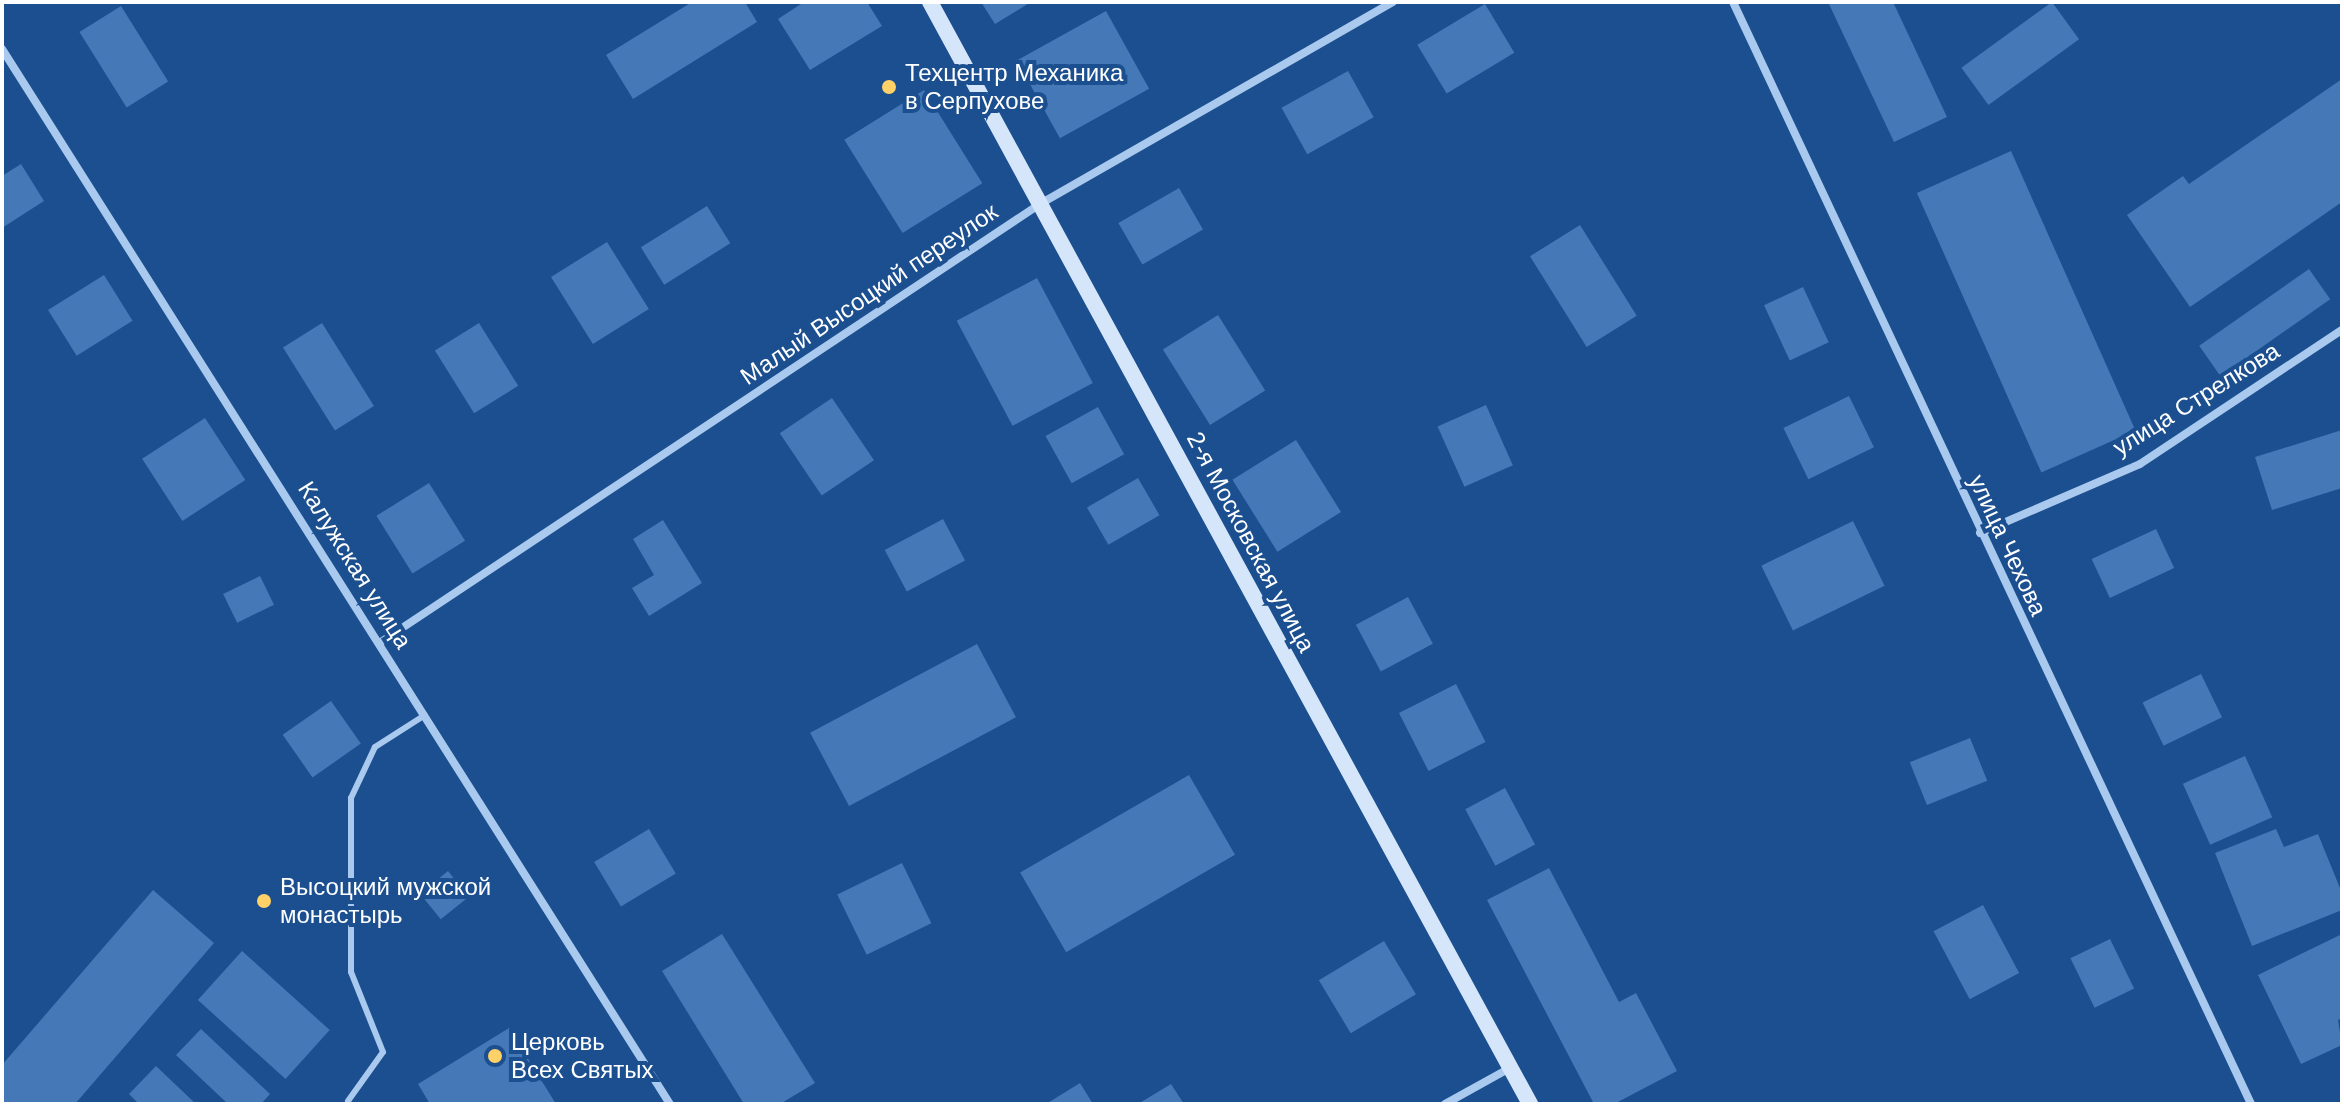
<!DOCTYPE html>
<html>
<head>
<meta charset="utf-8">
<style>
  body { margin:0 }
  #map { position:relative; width:2344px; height:1106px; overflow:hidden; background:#1b4f8f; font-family:Arial,sans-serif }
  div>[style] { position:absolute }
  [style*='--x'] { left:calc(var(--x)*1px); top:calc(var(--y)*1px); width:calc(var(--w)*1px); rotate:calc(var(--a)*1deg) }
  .building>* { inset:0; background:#4478b7; transform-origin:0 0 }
  .lane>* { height:6px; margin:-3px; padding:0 3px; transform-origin:3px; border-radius:3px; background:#a9c9ee }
  .street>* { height:8px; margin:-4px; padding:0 4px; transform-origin:4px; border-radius:4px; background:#a9c9ee }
  .secondary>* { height:16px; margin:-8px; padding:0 8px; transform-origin:8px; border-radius:8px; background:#d6e6fa }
  .dots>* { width:22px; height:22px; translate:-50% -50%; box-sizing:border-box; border:4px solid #1b4f8f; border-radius:50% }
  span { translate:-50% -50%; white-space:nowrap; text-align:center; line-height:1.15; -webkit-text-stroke:8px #1b4f8f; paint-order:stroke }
  .poi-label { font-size:24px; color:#fff }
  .left { translate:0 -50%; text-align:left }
  .street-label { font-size:24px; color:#fff }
  .frame { position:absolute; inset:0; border:4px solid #fff; pointer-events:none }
</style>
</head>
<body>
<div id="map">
  <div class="building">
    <div style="clip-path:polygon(692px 2px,745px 2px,757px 22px,633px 99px,606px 55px)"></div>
    <div style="clip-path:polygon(804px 2px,867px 2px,882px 26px,810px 70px,778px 19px)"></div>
    <div style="clip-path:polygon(981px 2px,1031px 2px,995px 24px)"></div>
    <div style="clip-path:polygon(1828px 2px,1893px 2px,1947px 117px,1894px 142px)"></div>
    <div style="left:2052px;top:2px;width:46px;height:112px;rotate:54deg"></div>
    <div style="left:1485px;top:4px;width:57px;height:79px;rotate:59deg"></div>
    <div style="left:121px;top:6px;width:89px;height:49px;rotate:58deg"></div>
    <div style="left:1106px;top:11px;width:89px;height:102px;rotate:61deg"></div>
    <div style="left:1348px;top:71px;width:53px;height:76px;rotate:61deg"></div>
    <div style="clip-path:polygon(2342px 79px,2342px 202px,2190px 307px,2127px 215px,2183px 176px,2189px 184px)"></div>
    <div style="left:924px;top:90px;width:110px;height:94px;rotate:58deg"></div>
    <div style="left:2011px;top:151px;width:306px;height:103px;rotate:66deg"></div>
    <div style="clip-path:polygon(21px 164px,44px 201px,2px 228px,2px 176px)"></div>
    <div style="left:1179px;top:188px;width:48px;height:70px;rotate:60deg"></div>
    <div style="left:707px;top:206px;width:44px;height:78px;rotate:58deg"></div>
    <div style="left:1580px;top:225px;width:107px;height:59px;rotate:58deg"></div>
    <div style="left:607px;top:242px;width:79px;height:66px;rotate:58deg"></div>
    <div style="left:2309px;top:269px;width:37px;height:134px;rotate:55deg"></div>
    <div style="left:104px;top:275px;width:54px;height:66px;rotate:58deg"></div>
    <div style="left:1037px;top:278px;width:119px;height:91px;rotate:62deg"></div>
    <div style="left:1803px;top:287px;width:61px;height:43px;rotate:65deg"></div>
    <div style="left:1218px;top:315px;width:89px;height:65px;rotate:58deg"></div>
    <div style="left:322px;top:323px;width:98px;height:46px;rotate:58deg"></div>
    <div style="left:479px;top:323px;width:74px;height:52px;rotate:58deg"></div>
    <div style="left:1849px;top:396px;width:57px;height:73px;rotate:64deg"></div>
    <div style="left:832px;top:398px;width:75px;height:63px;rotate:56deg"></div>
    <div style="left:1486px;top:405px;width:66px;height:53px;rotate:66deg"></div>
    <div style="left:1098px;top:407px;width:54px;height:60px;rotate:61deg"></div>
    <div style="left:205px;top:418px;width:74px;height:75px;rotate:57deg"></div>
    <div style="clip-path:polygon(2342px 430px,2342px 488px,2272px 510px,2255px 457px)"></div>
    <div style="left:1296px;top:440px;width:85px;height:75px;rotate:58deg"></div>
    <div style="left:1138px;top:478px;width:43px;height:59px;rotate:60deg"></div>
    <div style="left:429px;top:483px;width:68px;height:62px;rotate:58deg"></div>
    <div style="left:943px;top:519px;width:47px;height:66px;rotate:62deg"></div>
    <div style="clip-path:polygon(663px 520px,702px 583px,649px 616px,632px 588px,654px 575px,633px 539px)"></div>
    <div style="left:1853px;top:521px;width:72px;height:102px;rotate:64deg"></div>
    <div style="left:2156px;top:529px;width:43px;height:71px;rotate:65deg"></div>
    <div style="left:260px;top:576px;width:32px;height:41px;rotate:64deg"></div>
    <div style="left:1408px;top:597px;width:53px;height:59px;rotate:62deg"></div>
    <div style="left:977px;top:644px;width:83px;height:189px;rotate:62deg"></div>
    <div style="left:2201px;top:674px;width:48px;height:65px;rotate:64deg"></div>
    <div style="left:1456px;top:684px;width:65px;height:64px;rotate:63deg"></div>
    <div style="left:331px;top:701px;width:52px;height:59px;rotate:55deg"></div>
    <div style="left:1970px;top:738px;width:46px;height:65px;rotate:68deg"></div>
    <div style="left:2245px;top:756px;width:67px;height:68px;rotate:66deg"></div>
    <div style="left:1189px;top:775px;width:92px;height:195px;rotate:60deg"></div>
    <div style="left:1505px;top:788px;width:64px;height:45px;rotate:62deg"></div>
    <div style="left:649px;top:829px;width:52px;height:64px;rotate:59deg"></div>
    <div style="clip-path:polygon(2276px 829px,2284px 847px,2318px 834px,2342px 893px,2342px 910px,2252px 946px,2215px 853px)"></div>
    <div style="left:902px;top:863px;width:67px;height:72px;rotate:64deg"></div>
    <div style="clip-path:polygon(1549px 868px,1619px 1002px,1636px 993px,1677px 1071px,1614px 1104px,1594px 1104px,1487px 900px)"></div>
    <div style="left:448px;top:871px;width:33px;height:36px;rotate:51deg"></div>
    <div style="clip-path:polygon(153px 890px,214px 943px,75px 1104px,2px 1104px,2px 1065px)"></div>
    <div style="left:1983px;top:905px;width:77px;height:56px;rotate:62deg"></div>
    <div style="clip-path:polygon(722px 934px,815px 1083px,780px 1104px,744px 1104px,662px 971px)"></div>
    <div style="clip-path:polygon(2342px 934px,2342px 1018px,2338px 1020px,2342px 1045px,2301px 1064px,2258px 975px)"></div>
    <div style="left:2110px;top:939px;width:55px;height:44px;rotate:64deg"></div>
    <div style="left:1384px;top:941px;width:62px;height:76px;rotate:59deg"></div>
    <div style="left:242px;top:951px;width:118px;height:66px;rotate:42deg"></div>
    <div style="clip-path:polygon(509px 1028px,556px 1104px,430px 1104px,418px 1084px)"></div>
    <div style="clip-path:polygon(201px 1029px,270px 1094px,261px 1104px,228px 1104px,176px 1055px)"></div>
    <div style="clip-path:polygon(156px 1066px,196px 1104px,139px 1104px,129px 1094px)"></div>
    <div style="clip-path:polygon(1080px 1083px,1093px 1104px,1046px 1104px)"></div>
    <div style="clip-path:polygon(1171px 1084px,1184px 1104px,1138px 1104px)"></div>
  </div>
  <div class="lane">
    <div style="--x:348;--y:1101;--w:60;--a:-54.5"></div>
    <div style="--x:383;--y:1052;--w:86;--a:-111.8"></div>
    <div style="--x:351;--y:972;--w:174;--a:-90"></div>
    <div style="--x:351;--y:798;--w:56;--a:-64.8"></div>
    <div style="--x:375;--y:747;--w:59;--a:-32.6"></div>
  </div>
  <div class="street">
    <div style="--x:1733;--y:2;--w:1218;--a:64.82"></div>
    <div style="--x:2;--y:49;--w:1249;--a:57.66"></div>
    <div style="--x:1980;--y:533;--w:174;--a:-23.3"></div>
    <div style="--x:2140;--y:464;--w:242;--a:-33.6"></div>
    <div style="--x:381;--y:642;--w:791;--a:-33.61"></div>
    <div style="--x:1040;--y:204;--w:407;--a:-29.8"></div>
    <div style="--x:1445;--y:1104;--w:74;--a:-29"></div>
  </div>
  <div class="secondary">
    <div style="--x:930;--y:2;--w:1255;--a:61.43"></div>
  </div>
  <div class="dots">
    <div style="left:889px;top:87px;background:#ffd166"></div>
    <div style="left:264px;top:901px;background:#ffd166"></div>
    <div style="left:495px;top:1056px;background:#ffd166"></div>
  </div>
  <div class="poi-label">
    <span class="left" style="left:905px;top:87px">Техцентр Механика<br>в Серпухове</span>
    <span class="left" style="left:280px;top:901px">Высоцкий мужской<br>монастырь</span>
    <span class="left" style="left:511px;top:1056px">Церковь<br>Всех Святых</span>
  </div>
  <div class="street-label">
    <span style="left:869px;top:294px;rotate:-34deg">Малый Высоцкий переулок</span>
    <span style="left:2196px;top:399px;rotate:-32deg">улица Стрелкова</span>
    <span style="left:1251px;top:542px;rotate:62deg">2-я Московская улица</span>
    <span style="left:2008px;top:545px;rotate:65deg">улица Чехова</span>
    <span style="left:355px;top:565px;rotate:58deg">Калужская улица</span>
  </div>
  <div class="frame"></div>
</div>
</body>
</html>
